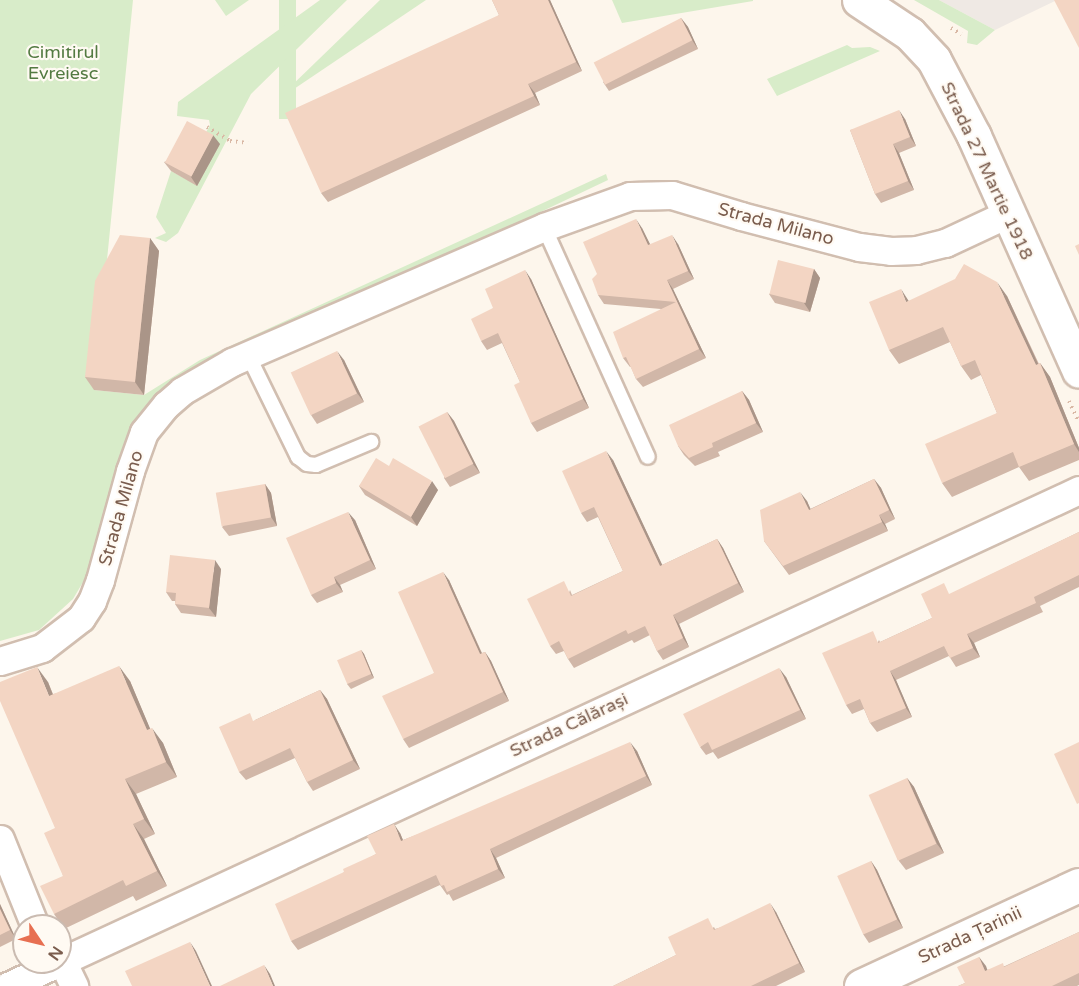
<!DOCTYPE html>
<html>
<head>
<meta charset="utf-8">
<style>
  body { margin:0 }
  #map { position:relative; width:1079px; height:986px; overflow:hidden; background:#fdf6ec; font-family:"Varela Round",sans-serif }
  div>[style] { position:absolute }
  [style*='--x'] { left:calc(var(--x)*1px); top:calc(var(--y)*1px); width:calc(var(--w)*1px); rotate:calc(var(--a)*1deg) }
  .industrial>* { inset:0; background:#efe9e4 }
  .green>* { inset:0; background:#d8ecc9; transform-origin:0 0 }
  .path>* { height:4px; margin-top:-2px; transform-origin:0; background:repeating-linear-gradient(90deg,#d9b8a5 0 1.5px,transparent 0 6px) }
  .roads { filter:drop-shadow(2px 0 #d1beb0) drop-shadow(-2px 0 #d1beb0) drop-shadow(0 2px #d1beb0) drop-shadow(0 -2px #d1beb0) }
  .service>* { height:14px; margin:-7px; padding:0 7px; transform-origin:7px; border-radius:7px; background:#fff }
  .minor>* { height:27px; margin:-13.5px; padding:0 13.5px; transform-origin:13.5px; border-radius:13.5px; background:#fff }
  .tertiary>* { height:33px; margin:-16.5px; padding:0 16.5px; transform-origin:16.5px; border-radius:16.5px; background:#fff }
  .secondary>* { height:33px; margin:-16.5px; padding:0 16.5px; transform-origin:16.5px; border-radius:16.5px; background:#fff }
  .wall>* { inset:0; background:#d1b7a8 }
  .shaded-wall>* { inset:0; background:#aa9588 }
  .building>* { inset:0; background:#f3d5c3; transform-origin:0 0 }
  span { translate:-50% -50%; white-space:nowrap; text-align:center; line-height:1.15; -webkit-text-stroke:4.5px #fffaf3; paint-order:stroke }
  .park-label { font-size:18px; color:#537a41 }
  .street-label { font-size:18px; color:#7a5c4d }
  .north { position:absolute; left:12px; top:914px; width:60px; height:60px; box-sizing:border-box; background:#fffaf3; border:2px solid #cabbb1; border-radius:50%; rotate:125deg; font-size:16px; font-weight:700; line-height:24px; text-align:center; color:#7a5c4d }
  .north::after { content:''; display:block; margin:auto; width:21px; height:27px; background:#e76f51; clip-path:polygon(50% 0,100% 100%,50% 72%,0 100%) }
</style>
</head>
<body>
<div id="map">
  <div class="industrial">
    <div style="clip-path:polygon(939px 0,1079px 0,1057px 0,995px 30px)"></div>
  </div>
  <div class="green">
    <div style="clip-path:polygon(0 0,133px 0,94px 390px,144px 395px,200px 360px,606px 174px,608px 180px,168px 389px,147px 406px,134px 428px,89px 572px,73px 599px,39px 630px,0 641px)"></div>
    <div style="clip-path:polygon(215px 0,249px 0,226px 16px)"></div>
    <div style="left:279px;top:0;width:17px;height:119px"></div>
    <div style="clip-path:polygon(320px 0,347px 0,251px 94px,178px 233px,166px 242px,155px 238px,166px 233px,156px 217px,171px 171px,197px 185px,204px 136px,210px 125px,209px 120px,177px 116px,178px 102px)"></div>
    <div style="clip-path:polygon(380px 0,426px 0,288px 93px,286px 91px)"></div>
    <div style="clip-path:polygon(612px 0,753px 0,753px 1px,622px 23px)"></div>
    <div style="clip-path:polygon(914px 0,939px 0,995px 30px,977px 45px,967px 43px,968px 31px)"></div>
    <div style="clip-path:polygon(847px 45px,852px 48px,870px 47px,880px 51px,777px 96px,767px 79px)"></div>
  </div>
  <div class="path">
    <div style="--x:951;--y:28;--w:12;--a:31"></div>
    <div style="--x:207;--y:127;--w:27;--a:31"></div>
    <div style="--x:230;--y:141;--w:18;--a:6"></div>
    <div style="--x:1069;--y:401;--w:23;--a:65"></div>
  </div>
  <div class="roads">
    <div class="service">
      <div style="--x:544;--y:227;--w:252;--a:65.7"></div>
      <div style="--x:248;--y:355;--w:114;--a:63.9"></div>
      <div style="--x:298;--y:457;--w:11;--a:38"></div>
      <div style="--x:307;--y:464;--w:9;--a:6"></div>
      <div style="--x:316;--y:465;--w:60;--a:-22.7"></div>
    </div>
    <div class="minor">
      <div style="--x:0;--y:661;--w:44;--a:-17.2"></div>
      <div style="--x:42;--y:648;--w:49;--a:-37.6"></div>
      <div style="--x:81;--y:618;--w:20;--a:-57"></div>
      <div style="--x:92;--y:601;--w:22;--a:-69"></div>
      <div style="--x:100;--y:580;--w:113;--a:-74.6"></div>
      <div style="--x:130;--y:471;--w:41;--a:-70.3"></div>
      <div style="--x:144;--y:432;--w:35;--a:-51"></div>
      <div style="--x:166;--y:405;--w:21;--a:-41"></div>
      <div style="--x:182;--y:391;--w:58;--a:-30.1"></div>
      <div style="--x:232;--y:362;--w:340;--a:-23.4"></div>
      <div style="--x:544;--y:227;--w:91;--a:-19.8"></div>
      <div style="--x:630;--y:196;--w:42;--a:-1.4"></div>
      <div style="--x:672;--y:195;--w:72;--a:16.9"></div>
      <div style="--x:741;--y:216;--w:122;--a:14.7"></div>
      <div style="--x:859;--y:247;--w:32;--a:7"></div>
      <div style="--x:891;--y:251;--w:25;--a:-2"></div>
      <div style="--x:916;--y:250;--w:30;--a:-14"></div>
      <div style="--x:945;--y:243;--w:68;--a:-25.1"></div>
      <div style="--x:0;--y:839;--w:94;--a:68.1"></div>
      <div style="--x:62;--y:961;--w:28;--a:64"></div>
      <div style="--x:60;--y:962;--w:1123;--a:-24.85"></div>
      <div style="--x:8;--y:986;--w:57;--a:-24.8"></div>
    </div>
    <div class="tertiary">
      <div style="--x:861;--y:986;--w:240;--a:-24.9"></div>
    </div>
    <div class="secondary">
      <div style="--x:859;--y:0;--w:61;--a:33.7"></div>
      <div style="--x:910;--y:34;--w:35;--a:47"></div>
      <div style="--x:934;--y:60;--w:86;--a:62.2"></div>
      <div style="--x:974;--y:136;--w:257;--a:65.9"></div>
    </div>
  </div>
  <div class="wall">
    <div style="clip-path:polygon(492px 0,550px 0,582px 71px,535px 93px,540px 105px,328px 202px,321px 193px,499px 15px)"></div>
    <div style="clip-path:polygon(681px 18px,688px 27px,698px 49px,609px 91px,603px 82px)"></div>
    <div style="clip-path:polygon(905px 119px,916px 146px,899px 153px,914px 190px,881px 203px,875px 194px,850px 130px)"></div>
    <div style="clip-path:polygon(220px 144px,197px 186px,171px 171px,164px 162px)"></div>
    <div style="clip-path:polygon(642px 228px,650px 245px,678px 244px,694px 279px,673px 289px,706px 358px,643px 387px,636px 379px,631px 367px,630px 367px,623px 358px,661px 309px,604px 304px,598px 295px,597px 274px)"></div>
    <div style="clip-path:polygon(150px 238px,159px 251px,144px 395px,94px 390px,85px 377px)"></div>
    <div style="clip-path:polygon(814px 269px,820px 278px,810px 312px,775px 303px,769px 294px)"></div>
    <div style="clip-path:polygon(531px 279px,589px 408px,537px 432px,531px 423px,520px 382px,502px 343px,487px 350px,481px 341px,493px 308px)"></div>
    <div style="clip-path:polygon(1007px 296px,1039px 364px,1040px 363px,1050px 377px,1079px 448px,1079px 460px,1029px 481px,1019px 467px,952px 497px,942px 483px,997px 413px,981px 375px,971px 380px,961px 366px,950px 342px,899px 364px,889px 350px,909px 301px)"></div>
    <div style="clip-path:polygon(344px 360px,364px 402px,317px 424px,311px 415px)"></div>
    <div style="clip-path:polygon(742px 391px,749px 400px,763px 432px,718px 452px,720px 456px,695px 466px,684px 455px,678px 446px)"></div>
    <div style="clip-path:polygon(447px 412px,454px 421px,480px 473px,450px 487px,444px 478px)"></div>
    <div style="clip-path:polygon(613px 460px,662px 565px,717px 539px,723px 548px,744px 592px,679px 624px,689px 647px,663px 660px,657px 651px,650px 635px,634px 643px,632px 640px,574px 668px,568px 659px,564px 651px,556px 654px,550px 646px,570px 590px,572px 595px,623px 571px,598px 517px,587px 522px,581px 513px)"></div>
    <div style="clip-path:polygon(389px 466px,438px 490px,417px 526px,365px 495px,359px 486px)"></div>
    <div style="clip-path:polygon(874px 479px,881px 488px,895px 519px,885px 524px,888px 531px,789px 575px,764px 541px,807px 501px,810px 509px)"></div>
    <div style="clip-path:polygon(265px 484px,271px 493px,277px 526px,229px 536px,222px 527px)"></div>
    <div style="clip-path:polygon(355px 520px,376px 569px,340px 585px,343px 592px,317px 603px,311px 595px)"></div>
    <div style="clip-path:polygon(1079px 532px,1079px 587px,1040px 606px,1043px 612px,974px 643px,980px 657px,956px 667px,949px 656px,896px 680px,912px 717px,877px 732px,870px 723px,864px 709px,852px 714px,846px 705px,879px 640px,880px 642px,932px 618px,951px 594px)"></div>
    <div style="clip-path:polygon(221px 569px,216px 617px,181px 613px,175px 604px,175px 601px,172px 601px,166px 592px)"></div>
    <div style="clip-path:polygon(449px 580px,482px 653px,485px 652px,491px 661px,509px 701px,409px 748px,403px 739px,434px 673px)"></div>
    <div style="clip-path:polygon(361px 650px,364px 654px,374px 678px,351px 689px,347px 684px)"></div>
    <div style="clip-path:polygon(786px 677px,806px 719px,718px 759px,713px 752px,706px 755px,700px 747px)"></div>
    <div style="clip-path:polygon(130px 681px,150px 729px,163px 743px,177px 777px,136px 794px,155px 834px,144px 839px,167px 886px,136px 901px,133px 896px,64px 929px,54px 914px,63px 876px,55px 828px,48px 682px,53px 694px)"></div>
    <div style="clip-path:polygon(320px 690px,327px 699px,360px 769px,313px 791px,307px 782px,295px 758px,246px 780px,239px 772px,255px 720px)"></div>
    <div style="clip-path:polygon(637px 751px,652px 785px,496px 858px,505px 878px,453px 901px,449px 894px,447px 895px,440px 885px,298px 950px,291px 941px,344px 872px,376px 854px,400px 833px,403px 840px)"></div>
    <div style="clip-path:polygon(907px 778px,914px 787px,944px 853px,906px 870px,899px 861px)"></div>
    <div style="clip-path:polygon(871px 861px,877px 870px,903px 928px,869px 943px,863px 934px)"></div>
    <div style="clip-path:polygon(0 904px,16px 939px,0 947px)"></div>
    <div style="clip-path:polygon(776px 912px,805px 972px,776px 986px,613px 986px,676px 955px,714px 927px,715px 929px)"></div>
    <div style="clip-path:polygon(1079px 932px,1079px 985px,1077px 986px,958px 986px,965px 983px,979px 957px,987px 970px,1005px 966px)"></div>
  </div>
  <div class="shaded-wall">
    <div style="clip-path:polygon(548px 0,550px 0,582px 71px,576px 62px)"></div>
    <div style="clip-path:polygon(681px 18px,688px 27px,698px 49px,692px 40px)"></div>
    <div style="clip-path:polygon(528px 84px,535px 93px,540px 105px,534px 96px)"></div>
    <div style="clip-path:polygon(899px 110px,905px 119px,916px 146px,910px 137px)"></div>
    <div style="clip-path:polygon(213px 135px,220px 144px,197px 186px,191px 177px)"></div>
    <div style="clip-path:polygon(893px 144px,899px 153px,914px 190px,908px 181px)"></div>
    <div style="clip-path:polygon(636px 219px,642px 228px,655px 254px,648px 245px)"></div>
    <div style="clip-path:polygon(672px 235px,678px 244px,694px 279px,688px 271px)"></div>
    <div style="clip-path:polygon(150px 238px,159px 251px,144px 395px,135px 382px)"></div>
    <div style="clip-path:polygon(814px 269px,820px 278px,810px 312px,804px 303px)"></div>
    <div style="clip-path:polygon(525px 270px,531px 279px,589px 408px,583px 399px)"></div>
    <div style="clip-path:polygon(667px 280px,673px 289px,706px 358px,699px 349px)"></div>
    <div style="clip-path:polygon(997px 282px,1007px 296px,1045px 379px,1036px 365px)"></div>
    <div style="clip-path:polygon(901px 289px,910px 303px,906px 302px)"></div>
    <div style="clip-path:polygon(337px 351px,344px 360px,364px 402px,357px 393px)"></div>
    <div style="clip-path:polygon(1040px 363px,1050px 377px,1079px 448px,1079px 452px,1074px 444px)"></div>
    <div style="clip-path:polygon(742px 391px,749px 400px,763px 432px,756px 423px)"></div>
    <div style="clip-path:polygon(447px 412px,454px 421px,480px 473px,473px 464px)"></div>
    <div style="clip-path:polygon(606px 451px,613px 460px,667px 575px,660px 566px)"></div>
    <div style="clip-path:polygon(874px 479px,881px 488px,895px 519px,889px 510px)"></div>
    <div style="clip-path:polygon(432px 481px,438px 490px,417px 526px,411px 517px)"></div>
    <div style="clip-path:polygon(265px 484px,271px 493px,277px 526px,271px 517px)"></div>
    <div style="clip-path:polygon(800px 492px,807px 501px,815px 519px,809px 510px)"></div>
    <div style="clip-path:polygon(348px 512px,355px 520px,376px 569px,370px 560px)"></div>
    <div style="clip-path:polygon(879px 515px,885px 524px,888px 531px,882px 522px)"></div>
    <div style="clip-path:polygon(717px 539px,723px 548px,744px 592px,738px 583px)"></div>
    <div style="clip-path:polygon(215px 560px,221px 569px,216px 617px,209px 608px)"></div>
    <div style="clip-path:polygon(443px 572px,449px 580px,486px 663px,480px 654px)"></div>
    <div style="clip-path:polygon(334px 577px,340px 585px,343px 592px,336px 583px)"></div>
    <div style="clip-path:polygon(673px 615px,679px 624px,689px 647px,683px 638px)"></div>
    <div style="clip-path:polygon(967px 634px,974px 643px,980px 657px,973px 648px)"></div>
    <div style="clip-path:polygon(361px 650px,364px 654px,374px 678px,371px 674px)"></div>
    <div style="clip-path:polygon(485px 652px,491px 661px,509px 701px,503px 692px)"></div>
    <div style="clip-path:polygon(119px 666px,130px 681px,157px 745px,147px 730px)"></div>
    <div style="clip-path:polygon(37px 667px,48px 682px,59px 711px,49px 696px)"></div>
    <div style="clip-path:polygon(779px 668px,786px 677px,806px 719px,800px 710px)"></div>
    <div style="clip-path:polygon(890px 671px,896px 680px,912px 717px,906px 708px)"></div>
    <div style="clip-path:polygon(320px 690px,327px 699px,360px 769px,353px 760px)"></div>
    <div style="clip-path:polygon(152px 728px,163px 743px,177px 777px,166px 762px)"></div>
    <div style="clip-path:polygon(630px 742px,637px 751px,652px 785px,646px 776px)"></div>
    <div style="clip-path:polygon(907px 778px,914px 787px,944px 853px,937px 844px)"></div>
    <div style="clip-path:polygon(125px 779px,136px 794px,155px 834px,144px 819px)"></div>
    <div style="clip-path:polygon(133px 824px,144px 839px,167px 886px,157px 871px)"></div>
    <div style="clip-path:polygon(394px 824px,400px 833px,407px 850px,401px 841px)"></div>
    <div style="clip-path:polygon(490px 849px,496px 858px,505px 878px,498px 869px)"></div>
    <div style="clip-path:polygon(871px 861px,877px 870px,903px 928px,897px 919px)"></div>
    <div style="clip-path:polygon(770px 903px,776px 912px,805px 972px,799px 963px)"></div>
    <div style="clip-path:polygon(0 904px,16px 939px,10px 930px,0 909px)"></div>
    <div style="clip-path:polygon(190px 942px,196px 951px,212px 986px,210px 986px)"></div>
    <div style="clip-path:polygon(979px 957px,986px 966px,991px 980px,985px 971px)"></div>
    <div style="clip-path:polygon(264px 965px,270px 974px,275px 986px,273px 986px)"></div>
  </div>
  <div class="building">
    <div style="clip-path:polygon(492px 0,548px 0,576px 62px,528px 84px,534px 96px,321px 193px,285px 113px,499px 15px)"></div>
    <div style="clip-path:polygon(1054px 0,1079px 0,1079px 48px)"></div>
    <div style="left:681px;top:18px;width:25px;height:98px;rotate:63deg"></div>
    <div style="clip-path:polygon(899px 110px,910px 137px,893px 144px,908px 181px,875px 194px,850px 130px)"></div>
    <div style="left:187px;top:121px;width:30px;height:47px;rotate:28deg"></div>
    <div style="clip-path:polygon(636px 219px,648px 245px,672px 235px,688px 271px,667px 280px,699px 349px,636px 379px,626px 357px,623px 358px,613px 332px,676px 302px,598px 295px,592px 279px,597px 274px,583px 242px)"></div>
    <div style="clip-path:polygon(120px 235px,150px 238px,135px 382px,85px 377px,95px 281px)"></div>
    <div style="clip-path:polygon(1079px 244px,1079px 255px,1075px 246px)"></div>
    <div style="left:778px;top:260px;width:37px;height:35px;rotate:14deg"></div>
    <div style="clip-path:polygon(964px 264px,997px 282px,1036px 365px,1040px 363px,1074px 444px,1019px 467px,1013px 452px,942px 483px,925px 444px,997px 413px,975px 360px,961px 366px,943px 327px,889px 350px,869px 302px,901px 289px,906px 302px,955px 279px)"></div>
    <div style="clip-path:polygon(525px 270px,583px 399px,531px 423px,514px 385px,520px 382px,498px 333px,481px 341px,471px 319px,493px 308px,485px 289px)"></div>
    <div style="left:337px;top:351px;width:47px;height:51px;rotate:65deg"></div>
    <div style="clip-path:polygon(742px 391px,756px 423px,712px 443px,713px 447px,689px 458px,678px 446px,669px 425px)"></div>
    <div style="left:447px;top:412px;width:58px;height:32px;rotate:63deg"></div>
    <div style="clip-path:polygon(606px 451px,660px 566px,717px 539px,738px 583px,673px 615px,683px 638px,657px 651px,645px 626px,628px 634px,626px 630px,568px 659px,559px 641px,550px 646px,527px 599px,564px 581px,571px 596px,623px 571px,594px 507px,581px 513px,562px 471px)"></div>
    <div style="clip-path:polygon(376px 458px,389px 466px,393px 458px,432px 481px,411px 517px,359px 486px)"></div>
    <div style="clip-path:polygon(874px 479px,889px 510px,879px 515px,882px 522px,783px 566px,764px 541px,760px 510px,800px 492px,809px 510px)"></div>
    <div style="left:265px;top:484px;width:34px;height:50px;rotate:80deg"></div>
    <div style="clip-path:polygon(348px 512px,370px 560px,334px 577px,336px 583px,311px 595px,286px 538px)"></div>
    <div style="clip-path:polygon(1079px 532px,1079px 575px,1034px 597px,1036px 603px,967px 634px,973px 648px,950px 658px,944px 646px,890px 671px,906px 708px,870px 723px,860px 699px,846px 705px,822px 653px,873px 631px,878px 643px,932px 618px,921px 594px,944px 583px,949px 594px)"></div>
    <div style="clip-path:polygon(170px 555px,215px 560px,209px 608px,175px 604px,176px 593px,166px 592px)"></div>
    <div style="clip-path:polygon(443px 572px,480px 654px,485px 652px,503px 692px,403px 739px,382px 696px,434px 673px,398px 592px)"></div>
    <div style="left:361px;top:650px;width:26px;height:26px;rotate:67deg"></div>
    <div style="clip-path:polygon(119px 666px,147px 730px,152px 728px,166px 762px,125px 779px,144px 819px,133px 824px,157px 871px,126px 886px,123px 880px,54px 914px,40px 886px,63px 876px,44px 833px,55px 828px,0 701px,0 682px,37px 667px,49px 696px)"></div>
    <div style="clip-path:polygon(779px 668px,800px 710px,712px 750px,708px 742px,700px 747px,683px 714px)"></div>
    <div style="clip-path:polygon(320px 690px,353px 760px,307px 782px,290px 748px,239px 772px,219px 727px,250px 713px,253px 721px)"></div>
    <div style="clip-path:polygon(630px 742px,646px 776px,490px 849px,498px 869px,447px 892px,444px 885px,441px 886px,436px 875px,291px 941px,275px 904px,344px 872px,343px 869px,376px 854px,367px 836px,394px 824px,401px 841px)"></div>
    <div style="clip-path:polygon(1079px 742px,1079px 803px,1077px 804px,1054px 754px)"></div>
    <div style="left:907px;top:778px;width:72px;height:42px;rotate:66deg"></div>
    <div style="left:871px;top:861px;width:64px;height:37px;rotate:66deg"></div>
    <div style="clip-path:polygon(770px 903px,799px 963px,751px 986px,613px 986px,676px 955px,668px 937px,708px 918px,714px 930px)"></div>
    <div style="clip-path:polygon(0 909px,10px 930px,0 935px)"></div>
    <div style="clip-path:polygon(1079px 932px,1079px 973px,1052px 986px,958px 986px,965px 983px,957px 967px,979px 957px,985px 971px,1003px 963px,1004px 967px)"></div>
    <div style="clip-path:polygon(190px 942px,210px 986px,132px 986px,125px 971px)"></div>
    <div style="clip-path:polygon(264px 965px,273px 986px,220px 986px)"></div>
  </div>
  <div class="park-label">
    <span style="left:63px;top:63px">Cimitirul<br>Evreiesc</span>
  </div>
  <div class="street-label">
    <span style="left:987px;top:171px;rotate:65deg">Strada 27 Martie 1918</span>
    <span style="left:776px;top:224px;rotate:15deg">Strada Milano</span>
    <span style="left:121px;top:508px;rotate:-74deg">Strada Milano</span>
    <span style="left:569px;top:725px;rotate:-25deg">Strada Călărași</span>
    <span style="left:970px;top:935px;rotate:-25deg">Strada Țarinii</span>
  </div>
  <div class="north">N</div>
</div>
</body>
</html>
